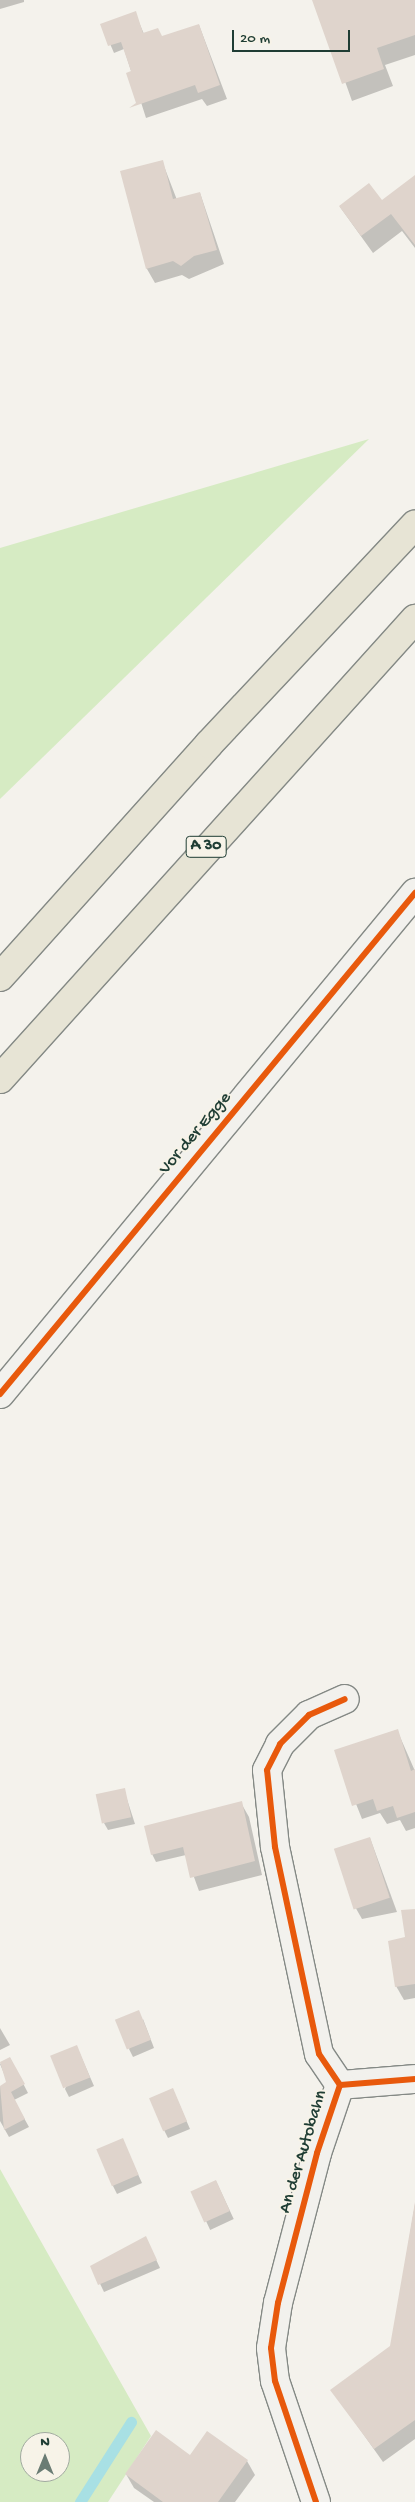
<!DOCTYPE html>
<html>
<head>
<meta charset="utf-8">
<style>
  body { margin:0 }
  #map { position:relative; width:415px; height:2502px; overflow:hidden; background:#f4f2ec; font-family:"Gochi Hand",sans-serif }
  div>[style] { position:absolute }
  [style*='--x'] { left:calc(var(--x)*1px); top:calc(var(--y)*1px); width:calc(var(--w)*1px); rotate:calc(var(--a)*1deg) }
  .green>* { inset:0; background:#d6ebc3 }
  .shadow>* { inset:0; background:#0003; transform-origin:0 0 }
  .stream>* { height:11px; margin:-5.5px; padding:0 5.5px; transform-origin:5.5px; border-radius:5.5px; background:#a8e0e4 }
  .building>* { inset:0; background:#dfd4cc; transform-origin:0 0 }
  .roads { filter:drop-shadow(1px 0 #848985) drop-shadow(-1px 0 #848985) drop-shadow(0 1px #848985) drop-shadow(0 -1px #848985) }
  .minor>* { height:28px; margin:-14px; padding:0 14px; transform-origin:14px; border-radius:14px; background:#f2f1ed }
  .motorway>* { height:28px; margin:-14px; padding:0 14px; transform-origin:14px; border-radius:14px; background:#e7e4d5 }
  .cycleway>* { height:6px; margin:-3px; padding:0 3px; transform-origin:3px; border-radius:3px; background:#e8590c }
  span { translate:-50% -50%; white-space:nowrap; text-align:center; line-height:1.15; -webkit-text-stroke:4px #f7f3e8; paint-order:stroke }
  .shield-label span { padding:1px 4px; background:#f7f3e8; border:1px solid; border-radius:4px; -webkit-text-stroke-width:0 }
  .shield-label { font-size:16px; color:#1f3d34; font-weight:700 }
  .street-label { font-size:18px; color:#1f3d34 }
  .north { position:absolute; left:20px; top:2432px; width:50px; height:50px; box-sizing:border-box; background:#f7f3e8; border:1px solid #a1aaa0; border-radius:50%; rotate:0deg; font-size:14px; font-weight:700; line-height:20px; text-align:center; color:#1f3d34 }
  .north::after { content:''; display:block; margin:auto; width:18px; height:22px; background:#6a7c74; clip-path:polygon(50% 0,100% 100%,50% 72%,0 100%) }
  .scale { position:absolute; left:232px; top:30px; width:118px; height:22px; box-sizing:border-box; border:2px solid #1f3d34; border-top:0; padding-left:6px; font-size:15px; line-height:18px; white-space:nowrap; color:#1f3d34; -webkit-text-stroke:4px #f7f3e8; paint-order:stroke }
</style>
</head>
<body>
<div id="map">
  <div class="green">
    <div style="clip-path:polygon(369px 439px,0 799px,0 548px)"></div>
    <div style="clip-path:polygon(evenodd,0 2169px,151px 2436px,108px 2502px,0 2502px,0 2169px,30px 2442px,60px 2442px,60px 2472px,30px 2472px,30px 2442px)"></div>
  </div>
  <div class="shadow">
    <div style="clip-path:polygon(0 0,24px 0,24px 2px,0 9px)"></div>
    <div style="clip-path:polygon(316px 0,415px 0,415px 55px,385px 65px,393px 86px,352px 101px)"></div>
    <div style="clip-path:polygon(135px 13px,144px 34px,163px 37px,199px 25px,227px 99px,207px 106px,202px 99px,146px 118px,124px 49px,114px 53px,102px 25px)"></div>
    <div style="clip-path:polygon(162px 161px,177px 200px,200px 193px,224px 264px,189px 279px,182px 275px,155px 283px,147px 269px,122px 172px)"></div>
    <div style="clip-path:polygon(415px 177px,415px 248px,402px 231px,373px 253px,340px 207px,382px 202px)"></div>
    <div style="clip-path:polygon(397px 1730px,415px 1771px,415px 1828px,406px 1831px,400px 1820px,387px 1824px,380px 1813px,362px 1819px,335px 1751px)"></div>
    <div style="clip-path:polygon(124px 1790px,135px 1824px,108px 1830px,104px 1823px)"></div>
    <div style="clip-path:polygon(241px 1803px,249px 1817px,262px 1875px,199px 1891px,186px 1855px,156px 1862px,152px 1854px)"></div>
    <div style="clip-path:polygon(370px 1838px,397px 1912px,362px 1919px,354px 1905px)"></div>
    <div style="clip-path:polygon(415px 1910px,415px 1998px,404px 2000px,396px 1986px)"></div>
    <div style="clip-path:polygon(143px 2019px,154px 2048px,133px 2057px,129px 2049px)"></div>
    <div style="clip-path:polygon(0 2028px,10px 2045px,0 2050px)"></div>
    <div style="clip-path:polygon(80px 2054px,94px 2086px,69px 2097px,65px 2089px)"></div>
    <div style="clip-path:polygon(10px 2058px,28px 2093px,14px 2100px,29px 2127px,9px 2137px,0 2121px,0 2087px,8px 2083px,0 2064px)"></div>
    <div style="clip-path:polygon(173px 2090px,190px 2129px,168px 2138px,164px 2130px)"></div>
    <div style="clip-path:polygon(122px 2139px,142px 2183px,117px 2194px,113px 2186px)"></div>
    <div style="left:216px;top:2181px;width:42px;height:26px;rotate:65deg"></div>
    <div style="clip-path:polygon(415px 2204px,415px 2439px,383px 2462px,332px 2390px,391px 2348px)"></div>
    <div style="clip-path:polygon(146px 2238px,160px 2268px,104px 2292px,92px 2267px)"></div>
    <div style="clip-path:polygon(190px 2456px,247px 2461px,255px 2475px,235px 2502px,154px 2502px,134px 2488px,126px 2474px)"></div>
  </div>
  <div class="stream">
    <div style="--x:80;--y:2502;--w:95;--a:-57.5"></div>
  </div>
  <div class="building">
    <div style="clip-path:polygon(312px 0,415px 0,415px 35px,377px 48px,384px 69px,342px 84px)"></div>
    <div style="clip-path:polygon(136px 11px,143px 33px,158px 28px,162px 36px,199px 24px,220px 85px,198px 93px,195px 85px,129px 108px,136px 103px,126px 73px,131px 71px,121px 42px,108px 46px,100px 24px)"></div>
    <div style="clip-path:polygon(163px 160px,173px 199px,200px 192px,217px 250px,194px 256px,181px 266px,173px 261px,146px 269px,120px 171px)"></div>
    <div style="clip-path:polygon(415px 175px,415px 245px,391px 214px,361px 236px,339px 206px,369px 183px,382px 200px)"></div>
    <div style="clip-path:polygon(398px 1729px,411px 1771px,415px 1769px,415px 1812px,397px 1818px,393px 1806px,377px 1811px,373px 1799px,352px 1806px,334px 1750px)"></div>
    <div style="left:125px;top:1788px;width:30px;height:30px;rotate:78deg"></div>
    <div style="clip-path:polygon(242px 1801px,255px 1861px,190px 1878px,183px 1847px,151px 1855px,144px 1826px)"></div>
    <div style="left:370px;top:1837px;width:64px;height:38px;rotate:72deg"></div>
    <div style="clip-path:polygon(415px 1909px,415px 1984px,395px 1987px,388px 1941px,405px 1937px,401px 1910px)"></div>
    <div style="left:139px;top:2010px;width:32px;height:26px;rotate:68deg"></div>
    <div style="left:77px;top:2045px;width:35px;height:29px;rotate:68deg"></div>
    <div style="clip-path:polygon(10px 2057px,25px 2084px,11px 2092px,25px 2119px,4px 2130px,0 2086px,6px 2082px,0 2062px)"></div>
    <div style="left:173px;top:2088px;width:36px;height:26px;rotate:67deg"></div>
    <div style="left:123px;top:2138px;width:40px;height:29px;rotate:67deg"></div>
    <div style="left:216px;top:2180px;width:34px;height:28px;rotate:66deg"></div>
    <div style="clip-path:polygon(415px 2202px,415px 2420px,374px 2449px,330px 2390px,390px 2346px)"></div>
    <div style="clip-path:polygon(146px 2236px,157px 2260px,98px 2285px,90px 2266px)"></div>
    <div style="clip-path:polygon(156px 2430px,190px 2455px,207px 2431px,248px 2460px,218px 2502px,163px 2502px,125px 2474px)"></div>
  </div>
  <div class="roads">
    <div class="minor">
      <div style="--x:0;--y:1394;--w:651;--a:-50.36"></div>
      <div style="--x:340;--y:2085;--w:37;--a:-124"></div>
      <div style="--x:319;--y:2054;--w:212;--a:-102"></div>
      <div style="--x:275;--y:1847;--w:77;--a:-95.9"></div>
      <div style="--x:267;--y:1770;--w:29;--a:-63"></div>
      <div style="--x:280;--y:1744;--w:41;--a:-45"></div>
      <div style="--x:309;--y:1715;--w:39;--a:-24"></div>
      <div style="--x:340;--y:2085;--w:75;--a:-4.6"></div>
      <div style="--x:316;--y:2502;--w:128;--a:-108.7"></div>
      <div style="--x:275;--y:2381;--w:33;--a:-97"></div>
      <div style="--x:271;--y:2348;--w:46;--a:-81.2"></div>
      <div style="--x:278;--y:2303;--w:155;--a:-75.4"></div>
      <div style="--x:317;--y:2153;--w:72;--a:-71.3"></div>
    </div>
    <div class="motorway">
      <div style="--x:0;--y:977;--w:313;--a:-48.1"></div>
      <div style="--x:209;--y:744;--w:301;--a:-46.8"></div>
      <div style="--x:0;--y:1079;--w:620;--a:-47.94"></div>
    </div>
  </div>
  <div class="cycleway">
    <div style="--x:0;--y:1394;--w:651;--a:-50.36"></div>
    <div style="--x:340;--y:2085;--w:37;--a:-124"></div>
    <div style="--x:319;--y:2054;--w:212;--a:-102"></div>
    <div style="--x:275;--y:1847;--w:77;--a:-95.9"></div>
    <div style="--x:267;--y:1770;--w:29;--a:-63"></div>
    <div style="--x:280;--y:1744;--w:41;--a:-45"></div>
    <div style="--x:309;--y:1715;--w:39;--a:-24"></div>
    <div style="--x:340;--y:2085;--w:75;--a:-4.6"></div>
    <div style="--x:316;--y:2502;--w:128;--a:-108.7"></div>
    <div style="--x:275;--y:2381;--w:33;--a:-97"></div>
    <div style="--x:271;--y:2348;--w:46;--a:-81.2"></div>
    <div style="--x:278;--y:2303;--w:155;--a:-75.4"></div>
    <div style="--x:317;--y:2153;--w:72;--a:-71.3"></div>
  </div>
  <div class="shield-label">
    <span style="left:206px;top:847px">A 30</span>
  </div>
  <div class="street-label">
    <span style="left:196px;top:1134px;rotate:-50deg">Vor der Egge</span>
    <span style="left:304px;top:2152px;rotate:-73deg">An der Autobahn</span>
  </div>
  <div class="north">N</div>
  <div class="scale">20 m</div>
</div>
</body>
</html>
